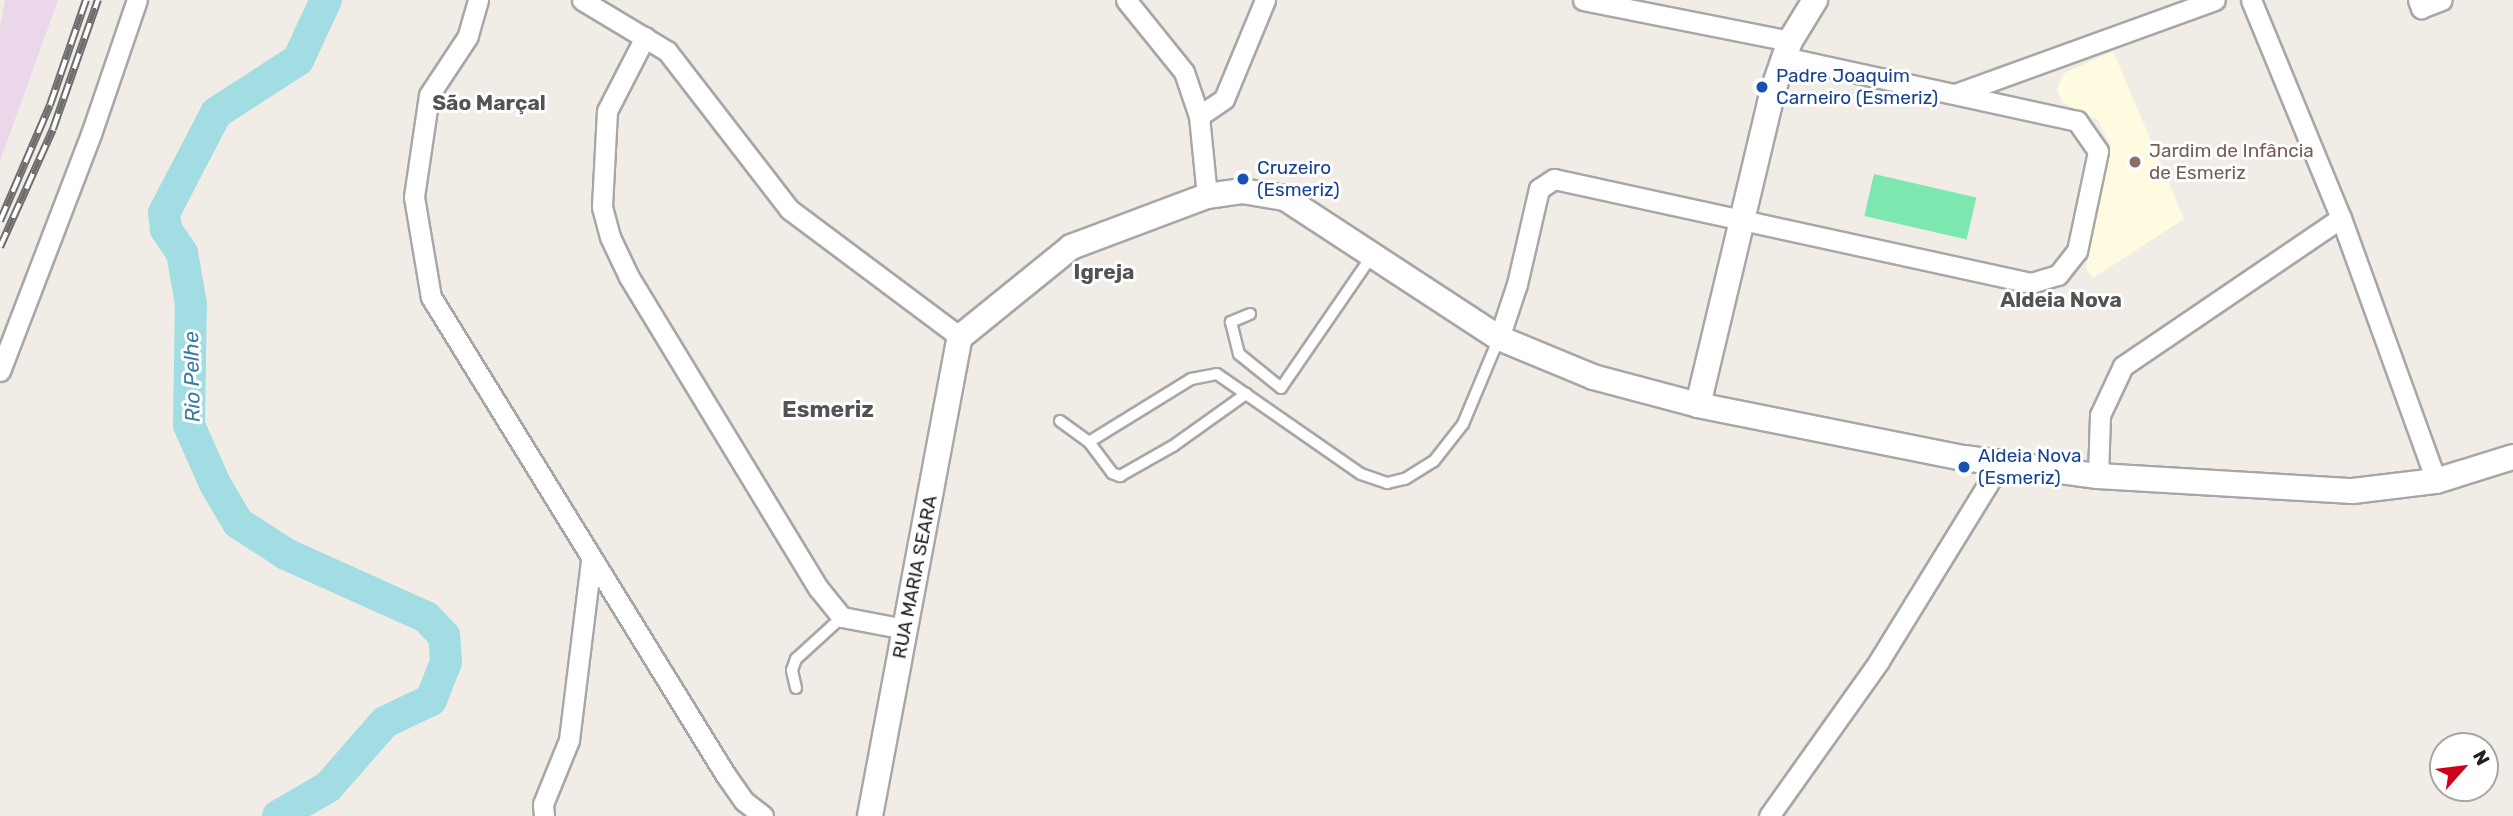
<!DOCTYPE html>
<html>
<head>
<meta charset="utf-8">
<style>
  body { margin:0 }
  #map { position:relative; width:2513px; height:816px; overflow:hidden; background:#f1ece5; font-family:Rubik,sans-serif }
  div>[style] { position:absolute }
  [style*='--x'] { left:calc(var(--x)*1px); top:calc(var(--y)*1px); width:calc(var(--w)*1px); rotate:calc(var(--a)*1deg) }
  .industrial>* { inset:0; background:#ebd7ea }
  .education>* { inset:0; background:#fffbe1 }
  .pitch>* { inset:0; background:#7ce8b0; transform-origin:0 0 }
  .river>* { height:32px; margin:-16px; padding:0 16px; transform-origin:16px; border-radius:16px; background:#a2dde3 }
  .roads { filter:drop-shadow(2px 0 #a7a7a7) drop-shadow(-2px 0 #a7a7a7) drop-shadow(0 2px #a7a7a7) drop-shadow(0 -2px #a7a7a7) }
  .service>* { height:10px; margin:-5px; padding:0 5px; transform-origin:5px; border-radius:5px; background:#fff }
  .minor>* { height:19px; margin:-9.5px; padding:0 9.5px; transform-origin:9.5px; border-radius:9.5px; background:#fff }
  .tertiary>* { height:24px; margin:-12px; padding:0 12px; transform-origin:12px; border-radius:12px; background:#fff }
  .rail>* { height:8px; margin-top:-4px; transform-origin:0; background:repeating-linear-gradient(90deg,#fff 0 16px,#6e6e6e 0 32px); box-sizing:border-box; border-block:2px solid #6e6e6e }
  .dots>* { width:19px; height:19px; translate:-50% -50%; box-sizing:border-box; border:4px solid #fff; border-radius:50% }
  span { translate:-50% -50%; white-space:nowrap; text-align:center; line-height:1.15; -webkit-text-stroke:6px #fff; paint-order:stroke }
  .transit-label { font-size:19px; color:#164399 }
  .left { translate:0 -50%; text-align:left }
  .education-label { font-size:19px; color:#785e54 }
  .street-label { font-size:19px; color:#202020 }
  .neighbourhood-label { font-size:21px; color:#535353; font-weight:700 }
  .water-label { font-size:21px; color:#3a7ba1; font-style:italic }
  .quarter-label { font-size:23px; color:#535353; font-weight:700 }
  .north { position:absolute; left:2429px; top:732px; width:70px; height:70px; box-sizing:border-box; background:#fff; border:2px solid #a6a6a6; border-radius:50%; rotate:62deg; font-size:19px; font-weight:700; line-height:28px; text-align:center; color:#202020 }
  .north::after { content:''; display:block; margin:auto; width:24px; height:32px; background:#d0001b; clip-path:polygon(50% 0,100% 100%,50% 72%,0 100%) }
</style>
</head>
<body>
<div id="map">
  <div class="industrial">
    <div style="clip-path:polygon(5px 0,58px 0,0 161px,0 28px)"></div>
  </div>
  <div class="education">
    <div style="clip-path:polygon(2113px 51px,2184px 219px,2093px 278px,2086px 268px,2111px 146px,2097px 119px,2063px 103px,2057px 91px,2063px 74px)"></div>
  </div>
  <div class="pitch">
    <div style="left:1874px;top:174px;width:105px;height:43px;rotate:13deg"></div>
  </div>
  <div class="river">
    <div style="--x:278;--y:816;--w:58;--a:-30.1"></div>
    <div style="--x:328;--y:787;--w:86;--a:-48.8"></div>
    <div style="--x:385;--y:722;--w:51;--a:-25.6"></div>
    <div style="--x:431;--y:700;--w:41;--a:-68.5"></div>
    <div style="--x:446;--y:662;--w:26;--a:-94"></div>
    <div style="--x:444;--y:636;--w:26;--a:-133"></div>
    <div style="--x:426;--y:617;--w:154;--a:-155.8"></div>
    <div style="--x:286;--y:554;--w:57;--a:-147.1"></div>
    <div style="--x:238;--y:523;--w:45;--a:-120.5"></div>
    <div style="--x:215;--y:484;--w:64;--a:-113.8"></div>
    <div style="--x:189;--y:425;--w:121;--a:-89.1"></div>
    <div style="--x:191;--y:304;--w:52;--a:-100"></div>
    <div style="--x:182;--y:253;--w:29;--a:-124"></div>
    <div style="--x:166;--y:229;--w:16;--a:-97"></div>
    <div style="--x:164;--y:213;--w:113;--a:-62.5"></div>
    <div style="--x:216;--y:113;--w:98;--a:-32.9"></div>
    <div style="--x:298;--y:60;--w:66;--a:-65"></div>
  </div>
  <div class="roads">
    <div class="service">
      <div style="--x:1250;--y:314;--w:21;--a:157"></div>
      <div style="--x:1231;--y:322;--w:33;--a:76"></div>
      <div style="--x:1239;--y:354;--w:54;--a:39"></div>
      <div style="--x:1281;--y:388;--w:163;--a:-55.5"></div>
      <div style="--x:1060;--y:421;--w:36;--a:36"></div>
      <div style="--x:1089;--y:442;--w:39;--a:53"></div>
      <div style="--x:1112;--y:473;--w:9;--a:21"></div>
      <div style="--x:1120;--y:476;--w:61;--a:-29.5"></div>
      <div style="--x:1173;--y:446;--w:90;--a:-35.5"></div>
      <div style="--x:1089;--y:442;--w:120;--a:-31.7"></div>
      <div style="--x:1191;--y:379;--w:26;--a:-11"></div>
      <div style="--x:1217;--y:374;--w:175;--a:34.8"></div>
      <div style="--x:1361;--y:474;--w:28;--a:19"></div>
      <div style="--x:1387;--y:483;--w:18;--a:-13"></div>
      <div style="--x:1405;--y:479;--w:34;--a:-32"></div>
      <div style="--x:1434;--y:461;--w:47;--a:-51.9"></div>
      <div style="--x:1463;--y:424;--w:93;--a:-67.3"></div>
      <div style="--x:796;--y:688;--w:18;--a:-103"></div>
      <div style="--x:792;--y:670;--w:12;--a:-70"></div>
      <div style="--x:796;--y:659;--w:62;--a:-42.4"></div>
    </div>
    <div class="minor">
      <div style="--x:478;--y:0;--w:37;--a:106"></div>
      <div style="--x:468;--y:36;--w:71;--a:123.5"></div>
      <div style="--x:429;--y:95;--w:103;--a:98.4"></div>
      <div style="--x:414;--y:197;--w:101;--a:80.4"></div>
      <div style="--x:431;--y:297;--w:560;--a:58.35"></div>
      <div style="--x:725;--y:774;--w:33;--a:55"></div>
      <div style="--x:744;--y:801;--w:24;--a:38"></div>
      <div style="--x:582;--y:0;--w:99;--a:31"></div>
      <div style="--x:667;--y:51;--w:200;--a:52.3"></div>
      <div style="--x:789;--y:209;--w:214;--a:36.8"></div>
      <div style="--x:1126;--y:0;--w:92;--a:51.1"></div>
      <div style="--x:1184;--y:72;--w:46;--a:71.2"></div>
      <div style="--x:1199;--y:116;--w:80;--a:84.3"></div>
      <div style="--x:1583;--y:0;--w:211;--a:11.2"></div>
      <div style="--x:2251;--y:0;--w:236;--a:67.6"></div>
      <div style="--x:2341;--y:218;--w:280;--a:70.1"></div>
      <div style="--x:2418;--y:0;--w:9;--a:69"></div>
      <div style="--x:2421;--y:8;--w:22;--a:-21"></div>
      <div style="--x:645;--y:37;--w:83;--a:117.2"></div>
      <div style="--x:607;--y:111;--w:96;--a:93"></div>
      <div style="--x:602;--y:207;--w:31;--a:75"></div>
      <div style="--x:610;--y:237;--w:44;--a:64.6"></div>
      <div style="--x:629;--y:277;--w:365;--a:58.7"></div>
      <div style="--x:819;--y:589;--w:36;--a:51"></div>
      <div style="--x:842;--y:617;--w:64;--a:10.8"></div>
      <div style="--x:1958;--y:93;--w:273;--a:-19.9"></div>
      <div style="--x:1199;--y:116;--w:30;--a:-34"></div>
      <div style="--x:1224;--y:99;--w:107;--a:-67.5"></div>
      <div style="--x:1499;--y:338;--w:57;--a:-71.6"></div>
      <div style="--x:1517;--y:284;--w:98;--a:-77"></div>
      <div style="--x:1539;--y:189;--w:18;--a:-34"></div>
      <div style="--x:1554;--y:179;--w:488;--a:12.3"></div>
      <div style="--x:2031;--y:283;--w:28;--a:-17"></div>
      <div style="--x:2058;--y:275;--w:31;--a:-52"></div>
      <div style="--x:2077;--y:251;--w:102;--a:-78.1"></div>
      <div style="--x:2098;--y:151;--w:37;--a:-125"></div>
      <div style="--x:2077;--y:121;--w:300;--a:-167.7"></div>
      <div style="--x:0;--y:371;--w:254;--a:-69"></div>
      <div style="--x:91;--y:134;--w:142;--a:-71.1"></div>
      <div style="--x:2098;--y:476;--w:61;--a:-88.1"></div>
      <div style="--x:2100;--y:415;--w:54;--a:-64.9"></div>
      <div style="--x:2123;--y:366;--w:263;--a:-34.2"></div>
      <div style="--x:544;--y:816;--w:12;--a:-95"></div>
      <div style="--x:543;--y:804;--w:69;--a:-67.9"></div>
      <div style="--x:569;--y:740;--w:180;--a:-83"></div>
      <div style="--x:1769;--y:816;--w:190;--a:-54.6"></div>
      <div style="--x:1879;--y:661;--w:231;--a:-58.4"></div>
    </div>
    <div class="tertiary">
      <div style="--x:1698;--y:405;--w:324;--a:-76.6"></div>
      <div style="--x:1773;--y:90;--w:52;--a:-70.9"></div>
      <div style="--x:1790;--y:41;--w:48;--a:-58.6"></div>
      <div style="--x:870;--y:816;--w:487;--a:-79.4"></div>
      <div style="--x:960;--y:337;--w:143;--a:-39"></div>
      <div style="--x:1071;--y:247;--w:145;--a:-20.6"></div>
      <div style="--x:1207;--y:196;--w:35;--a:-8"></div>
      <div style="--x:1242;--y:191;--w:44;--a:9.2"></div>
      <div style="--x:1285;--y:198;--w:256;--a:33.2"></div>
      <div style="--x:1499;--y:338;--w:102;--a:22.5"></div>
      <div style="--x:1593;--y:377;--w:109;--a:14.9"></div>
      <div style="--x:1698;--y:405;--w:271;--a:11.3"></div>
      <div style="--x:1964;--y:458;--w:135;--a:7.7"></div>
      <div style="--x:2098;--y:476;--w:255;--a:3.4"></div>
      <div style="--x:2353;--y:491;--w:84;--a:-6.9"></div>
      <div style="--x:2436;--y:481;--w:81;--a:-17.3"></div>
    </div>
  </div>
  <div class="rail">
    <div style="--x:0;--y:221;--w:126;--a:-66.7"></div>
    <div style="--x:50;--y:105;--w:111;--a:-71.1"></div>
    <div style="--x:0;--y:247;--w:129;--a:-65.8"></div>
    <div style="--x:53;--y:129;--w:137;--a:-70.8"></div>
  </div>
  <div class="dots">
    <div style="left:1762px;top:87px;background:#1a4fb4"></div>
    <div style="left:2135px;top:162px;background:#8d6e63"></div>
    <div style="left:1243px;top:179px;background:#1a4fb4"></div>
    <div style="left:1964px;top:467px;background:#1a4fb4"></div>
  </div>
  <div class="transit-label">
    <span class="left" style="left:1776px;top:87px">Padre Joaquim<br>Carneiro (Esmeriz)</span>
    <span class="left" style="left:1257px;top:179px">Cruzeiro<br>(Esmeriz)</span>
    <span class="left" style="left:1978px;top:467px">Aldeia Nova<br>(Esmeriz)</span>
  </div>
  <div class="education-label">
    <span class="left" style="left:2149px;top:162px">Jardim de Infância<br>de Esmeriz</span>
  </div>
  <div class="street-label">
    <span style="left:915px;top:577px;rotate:-79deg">RUA MARIA SEARA</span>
  </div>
  <div class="neighbourhood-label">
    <span style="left:489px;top:103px">São Marçal</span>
    <span style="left:1104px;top:272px">Igreja</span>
    <span style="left:2061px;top:300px">Aldeia Nova</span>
  </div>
  <div class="water-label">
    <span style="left:192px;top:377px;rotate:-91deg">Rio Pelhe</span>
  </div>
  <div class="quarter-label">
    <span style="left:828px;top:409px">Esmeriz</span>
  </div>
  <div class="north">N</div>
</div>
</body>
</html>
